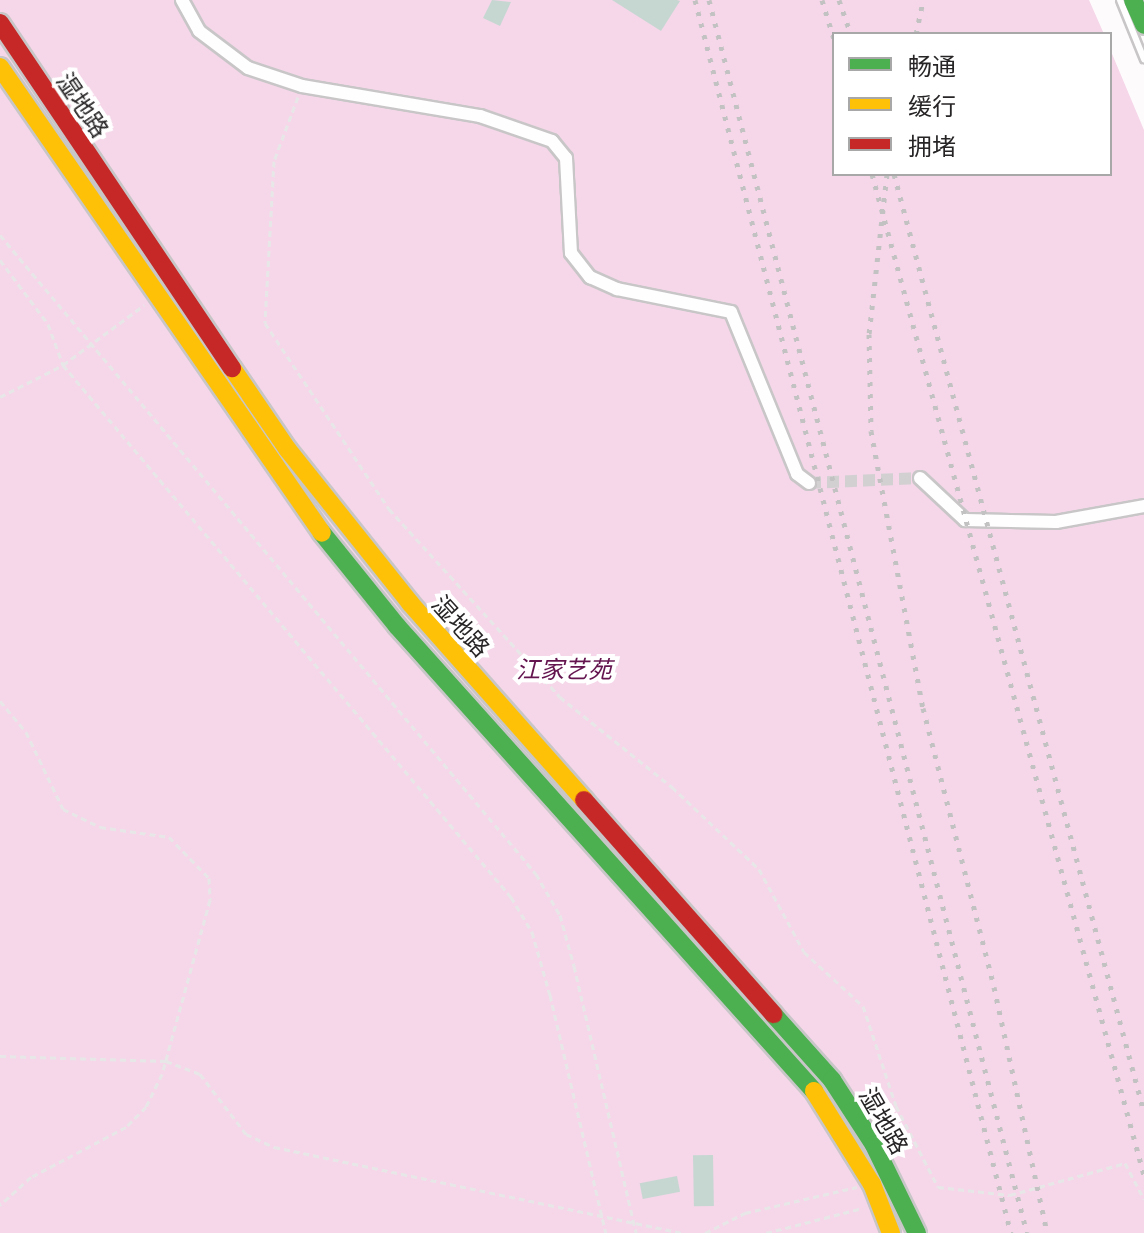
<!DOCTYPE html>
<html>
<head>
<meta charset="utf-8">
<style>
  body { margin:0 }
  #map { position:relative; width:1144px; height:1233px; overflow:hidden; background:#fefbfd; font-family:Literata,"Noto Sans SC",serif }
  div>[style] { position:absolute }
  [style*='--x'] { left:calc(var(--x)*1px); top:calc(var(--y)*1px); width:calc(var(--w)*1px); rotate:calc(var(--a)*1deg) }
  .green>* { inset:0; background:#f5d7e9 }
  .building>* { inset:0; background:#c6d7d2; transform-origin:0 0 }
  .street-tunnel>* { height:12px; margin-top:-6px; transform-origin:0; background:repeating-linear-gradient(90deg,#d3d0d2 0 12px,transparent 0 18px) }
  .path>* { height:3px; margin-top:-1.5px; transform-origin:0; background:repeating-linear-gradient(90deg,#e8e7e8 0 6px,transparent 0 10px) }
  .roads { filter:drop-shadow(2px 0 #c8c6c7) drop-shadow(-2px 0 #c8c6c7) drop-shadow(0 2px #c8c6c7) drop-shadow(0 -2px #c8c6c7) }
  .lane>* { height:6px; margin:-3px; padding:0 3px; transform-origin:3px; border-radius:3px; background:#fffeff }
  .street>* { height:12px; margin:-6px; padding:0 6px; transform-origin:6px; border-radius:6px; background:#fffeff }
  .fast>* { height:18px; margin:-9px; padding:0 9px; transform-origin:9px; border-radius:9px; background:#4caf50 }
  .slow>* { height:18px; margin:-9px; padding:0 9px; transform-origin:9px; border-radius:9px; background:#ffc107 }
  .jam>* { height:18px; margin:-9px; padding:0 9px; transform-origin:9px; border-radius:9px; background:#c62828 }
  .rail>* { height:5px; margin-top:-2.5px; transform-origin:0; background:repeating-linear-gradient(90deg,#c3c2c2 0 4px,transparent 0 12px) }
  span { translate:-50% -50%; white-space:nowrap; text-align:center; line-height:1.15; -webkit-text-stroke:8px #fff; paint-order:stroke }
  .street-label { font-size:24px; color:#272526 }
  .park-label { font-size:24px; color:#64144e; font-style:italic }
  .legend { position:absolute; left:832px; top:32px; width:280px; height:144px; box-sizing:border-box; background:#fff; border:2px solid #a9a8a8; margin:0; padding:10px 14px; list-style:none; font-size:24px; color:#272526 }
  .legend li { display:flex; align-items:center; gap:16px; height:40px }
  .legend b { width:40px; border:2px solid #a9a8a8 }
</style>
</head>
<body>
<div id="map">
  <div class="green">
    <div style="clip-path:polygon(0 0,1089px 0,1104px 34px,834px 34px,834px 174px,1110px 174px,1110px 49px,1144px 130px,1144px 1233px,0 1233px)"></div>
  </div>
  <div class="building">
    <div style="clip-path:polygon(492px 0,511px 2px,500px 26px,483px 18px)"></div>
    <div style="clip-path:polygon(612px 0,677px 0,680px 1px,661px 31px)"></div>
    <div style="left:713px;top:1155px;width:51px;height:20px;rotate:89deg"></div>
    <div style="left:677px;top:1176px;width:16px;height:38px;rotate:79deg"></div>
  </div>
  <div class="street-tunnel">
    <div style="--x:809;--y:483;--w:111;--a:-2.6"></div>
  </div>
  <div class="path">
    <div style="--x:298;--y:97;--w:68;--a:110.6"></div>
    <div style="--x:274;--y:161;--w:162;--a:93.2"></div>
    <div style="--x:265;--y:323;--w:224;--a:56.3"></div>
    <div style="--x:389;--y:509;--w:254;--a:47.7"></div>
    <div style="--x:560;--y:697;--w:144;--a:38.8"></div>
    <div style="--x:672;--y:787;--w:120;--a:43.3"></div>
    <div style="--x:759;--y:869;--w:94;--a:61.5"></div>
    <div style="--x:804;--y:952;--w:80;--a:42.5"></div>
    <div style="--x:863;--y:1006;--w:105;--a:71.7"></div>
    <div style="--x:896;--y:1106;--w:91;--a:62.6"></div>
    <div style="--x:938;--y:1187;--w:72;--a:6.3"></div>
    <div style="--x:1010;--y:1195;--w:119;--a:-15.5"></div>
    <div style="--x:1125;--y:1163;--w:41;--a:62.2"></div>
    <div style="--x:0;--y:235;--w:834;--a:50.01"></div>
    <div style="--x:536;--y:874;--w:48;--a:59.7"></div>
    <div style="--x:560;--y:915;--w:53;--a:74.6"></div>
    <div style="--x:574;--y:966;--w:274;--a:76.9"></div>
    <div style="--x:0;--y:260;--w:80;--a:53.1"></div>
    <div style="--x:48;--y:324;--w:44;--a:69.9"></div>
    <div style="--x:63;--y:365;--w:696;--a:49.9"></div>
    <div style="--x:511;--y:897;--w:41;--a:59"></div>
    <div style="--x:532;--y:932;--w:66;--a:74.1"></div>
    <div style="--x:550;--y:995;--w:244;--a:76.8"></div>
    <div style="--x:0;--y:397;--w:71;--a:-26.9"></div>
    <div style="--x:63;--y:365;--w:101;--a:-36.5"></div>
    <div style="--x:0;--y:701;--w:40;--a:50"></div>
    <div style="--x:26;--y:732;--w:85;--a:64.3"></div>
    <div style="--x:63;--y:809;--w:41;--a:25.9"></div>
    <div style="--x:100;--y:827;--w:70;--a:8.2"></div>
    <div style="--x:169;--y:837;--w:57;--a:45.7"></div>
    <div style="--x:209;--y:878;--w:22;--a:87"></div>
    <div style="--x:210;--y:900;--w:180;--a:105.4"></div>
    <div style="--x:162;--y:1074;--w:37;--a:116"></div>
    <div style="--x:146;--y:1107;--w:28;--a:135"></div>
    <div style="--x:126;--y:1127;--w:107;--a:152.2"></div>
    <div style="--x:31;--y:1177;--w:42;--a:137.9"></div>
    <div style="--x:0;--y:1056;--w:166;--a:1.7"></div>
    <div style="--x:166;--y:1061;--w:36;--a:21"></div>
    <div style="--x:200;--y:1074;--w:76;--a:52.5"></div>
    <div style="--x:246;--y:1134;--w:31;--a:25"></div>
    <div style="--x:274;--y:1147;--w:416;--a:11.9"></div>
    <div style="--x:705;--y:1233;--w:45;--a:-26.6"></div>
    <div style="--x:745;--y:1213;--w:115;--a:-13.1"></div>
    <div style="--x:766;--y:1233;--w:100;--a:-14.5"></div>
  </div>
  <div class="roads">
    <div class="lane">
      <div style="--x:1120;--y:0;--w:64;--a:67.9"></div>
    </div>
    <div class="street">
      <div style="--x:182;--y:0;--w:35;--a:61"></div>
      <div style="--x:199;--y:31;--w:61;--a:37.1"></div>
      <div style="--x:248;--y:68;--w:57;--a:18.4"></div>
      <div style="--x:302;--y:86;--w:181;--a:9.6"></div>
      <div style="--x:480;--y:116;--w:76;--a:19.1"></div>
      <div style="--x:552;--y:141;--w:22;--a:51"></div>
      <div style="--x:566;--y:158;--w:95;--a:87"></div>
      <div style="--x:571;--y:253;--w:31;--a:52"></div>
      <div style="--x:590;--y:277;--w:30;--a:24"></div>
      <div style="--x:617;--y:289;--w:116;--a:11.4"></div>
      <div style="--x:731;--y:312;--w:175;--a:67.8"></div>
      <div style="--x:797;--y:474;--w:15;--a:37"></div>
      <div style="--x:920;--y:478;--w:62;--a:43"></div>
      <div style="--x:965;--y:520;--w:91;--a:1.3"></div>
      <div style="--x:1056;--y:522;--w:89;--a:-10.3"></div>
    </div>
    <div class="fast">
      <div style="--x:1133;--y:0;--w:27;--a:66"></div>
      <div style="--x:322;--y:533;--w:119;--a:51.1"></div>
      <div style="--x:397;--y:626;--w:625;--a:48.12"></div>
      <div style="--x:773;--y:1014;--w:89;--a:48.2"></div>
      <div style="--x:832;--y:1080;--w:77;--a:57.1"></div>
      <div style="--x:874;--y:1145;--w:98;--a:64"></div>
    </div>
    <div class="slow">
      <div style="--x:0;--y:67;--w:566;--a:55.36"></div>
      <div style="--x:232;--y:368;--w:99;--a:55.7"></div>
      <div style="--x:288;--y:450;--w:196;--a:51.4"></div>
      <div style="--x:410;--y:603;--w:263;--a:48.5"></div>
      <div style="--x:814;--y:1091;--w:110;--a:58.1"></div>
      <div style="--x:872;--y:1184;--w:53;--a:68.8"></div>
    </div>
    <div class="jam">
      <div style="--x:0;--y:23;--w:416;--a:56.1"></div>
      <div style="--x:584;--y:800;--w:286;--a:48.5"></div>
    </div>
  </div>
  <div class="rail">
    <div style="--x:695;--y:0;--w:1273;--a:75.63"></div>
    <div style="--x:709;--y:0;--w:1273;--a:75.54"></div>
    <div style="--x:822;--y:0;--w:41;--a:72.9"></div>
    <div style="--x:839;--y:0;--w:36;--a:71"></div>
    <div style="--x:916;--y:34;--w:35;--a:-78"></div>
    <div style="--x:872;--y:174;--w:1037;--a:74.8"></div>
    <div style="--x:887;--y:174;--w:161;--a:96.4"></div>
    <div style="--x:869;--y:334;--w:97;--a:88.8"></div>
    <div style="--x:871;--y:431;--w:282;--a:79.4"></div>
    <div style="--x:923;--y:708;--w:288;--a:75.7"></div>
    <div style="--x:994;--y:987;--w:252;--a:77.8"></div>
    <div style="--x:894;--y:174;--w:971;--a:75.08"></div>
  </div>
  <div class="street-label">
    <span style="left:84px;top:104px;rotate:56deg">湿地路</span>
    <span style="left:462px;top:625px;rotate:48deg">湿地路</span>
    <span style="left:885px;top:1120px;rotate:60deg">湿地路</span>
  </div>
  <div class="park-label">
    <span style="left:564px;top:668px">江家艺苑</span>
  </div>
  <ul class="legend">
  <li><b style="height:10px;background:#4caf50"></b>畅通</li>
  <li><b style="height:10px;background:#ffc107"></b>缓行</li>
  <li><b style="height:10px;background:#c62828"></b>拥堵</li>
  </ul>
</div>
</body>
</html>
